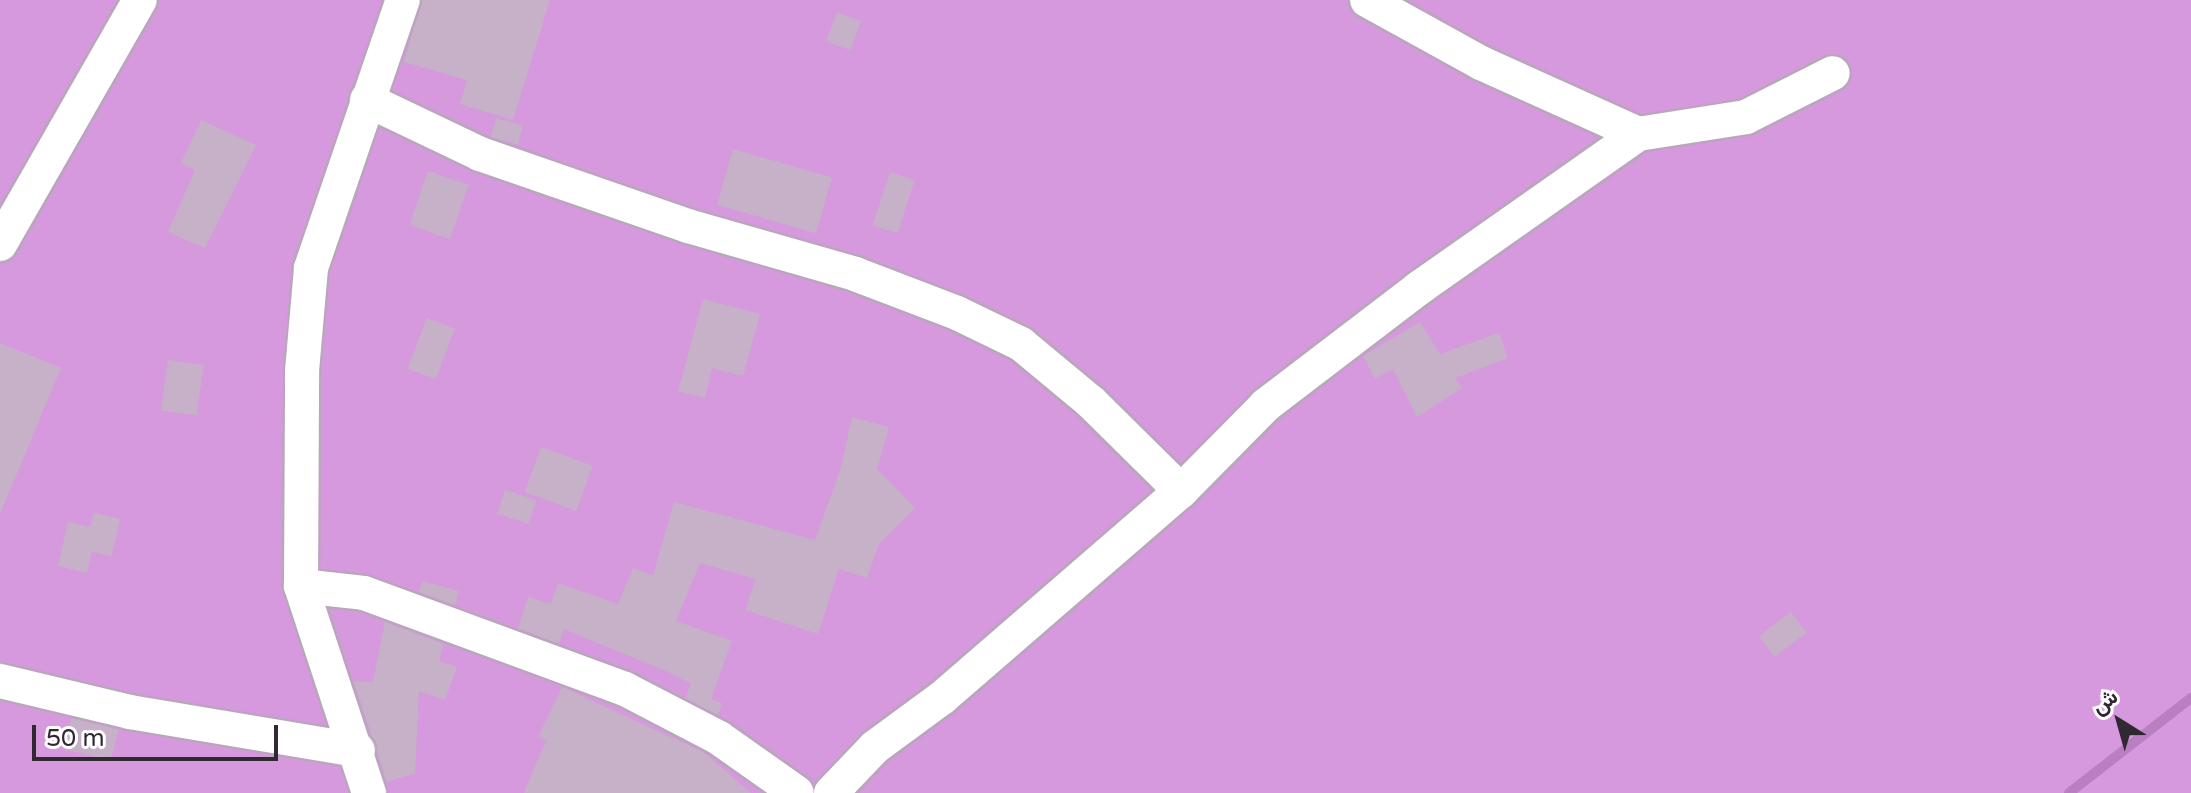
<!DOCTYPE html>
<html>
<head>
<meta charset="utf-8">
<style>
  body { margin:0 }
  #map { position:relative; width:2191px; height:793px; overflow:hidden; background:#fcf3fe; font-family:"Varela Round",Vazirmatn,sans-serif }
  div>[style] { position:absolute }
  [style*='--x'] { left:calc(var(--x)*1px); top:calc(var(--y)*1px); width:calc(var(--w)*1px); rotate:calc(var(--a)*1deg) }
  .forest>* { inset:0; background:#d699de; transform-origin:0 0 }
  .stream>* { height:10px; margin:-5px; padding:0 5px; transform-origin:5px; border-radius:5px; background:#ba7fc2 }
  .building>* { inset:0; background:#c6b1c9; transform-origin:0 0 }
  .roads { filter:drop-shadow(2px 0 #bba5be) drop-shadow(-2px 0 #bba5be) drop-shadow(0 2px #bba5be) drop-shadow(0 -2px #bba5be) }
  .minor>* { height:34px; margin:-17px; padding:0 17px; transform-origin:17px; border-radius:17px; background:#fff }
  span { translate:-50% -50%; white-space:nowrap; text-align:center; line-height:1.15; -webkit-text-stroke:6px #fff; paint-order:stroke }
  .north { position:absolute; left:2079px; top:681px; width:80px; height:80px; -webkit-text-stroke:6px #fff; paint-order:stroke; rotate:323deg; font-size:22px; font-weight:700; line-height:32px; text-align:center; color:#312932 }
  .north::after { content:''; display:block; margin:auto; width:28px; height:36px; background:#312932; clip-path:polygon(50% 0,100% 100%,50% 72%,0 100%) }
  .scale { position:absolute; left:32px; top:725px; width:246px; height:36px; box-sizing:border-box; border:4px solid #312932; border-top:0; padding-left:10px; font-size:24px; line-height:28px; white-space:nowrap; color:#312932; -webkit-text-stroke:6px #fff; paint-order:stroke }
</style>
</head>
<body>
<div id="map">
  <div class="forest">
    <div style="left:0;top:0;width:2191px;height:793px"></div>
  </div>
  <div class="stream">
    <div style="--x:2069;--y:793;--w:155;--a:-37.9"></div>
  </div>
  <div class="building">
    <div style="clip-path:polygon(422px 0,550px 0,513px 120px,460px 104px,467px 80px,404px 62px)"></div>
    <div style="left:837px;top:12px;width:26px;height:31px;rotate:21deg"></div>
    <div style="left:496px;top:118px;width:28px;height:20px;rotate:15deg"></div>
    <div style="clip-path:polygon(201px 120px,256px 145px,205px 248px,168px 232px,195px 170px,181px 163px)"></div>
    <div style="left:733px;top:149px;width:103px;height:58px;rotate:16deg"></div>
    <div style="left:428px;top:171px;width:43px;height:57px;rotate:19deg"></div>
    <div style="left:890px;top:172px;width:26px;height:56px;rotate:18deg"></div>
    <div style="clip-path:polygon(703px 299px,760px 314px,743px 376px,712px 368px,705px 398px,678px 391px)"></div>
    <div style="left:427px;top:318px;width:30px;height:54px;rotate:21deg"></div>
    <div style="clip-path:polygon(1420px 322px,1440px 354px,1499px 333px,1508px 358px,1455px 378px,1462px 388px,1417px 417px,1393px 369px,1375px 379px,1363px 356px)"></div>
    <div style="clip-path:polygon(0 343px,61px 368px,0 514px)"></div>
    <div style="left:168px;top:360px;width:36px;height:51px;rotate:8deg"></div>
    <div style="clip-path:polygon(852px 417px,889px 427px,877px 469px,915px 508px,879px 544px,867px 578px,839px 569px,818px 634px,745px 610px,756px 579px,700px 563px,676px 621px,732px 641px,711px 699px,722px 703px,718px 715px,685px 698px,691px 684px,668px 672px,564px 629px,559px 644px,518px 628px,528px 597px,551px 604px,558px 583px,618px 604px,633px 568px,653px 576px,674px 502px,815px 540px,841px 468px)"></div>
    <div style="left:541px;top:447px;width:55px;height:48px;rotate:20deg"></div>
    <div style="left:505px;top:490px;width:33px;height:25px;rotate:18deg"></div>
    <div style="clip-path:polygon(94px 513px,120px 519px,112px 556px,92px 552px,87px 573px,58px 566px,68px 522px,90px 527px)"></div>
    <div style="clip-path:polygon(422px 581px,459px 591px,455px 605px,419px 592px)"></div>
    <div style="left:1791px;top:612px;width:26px;height:40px;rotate:53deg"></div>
    <div style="clip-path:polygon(385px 622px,444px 644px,439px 661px,457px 667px,445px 700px,419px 691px,415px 773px,387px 782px,354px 682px,373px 682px)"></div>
    <div style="clip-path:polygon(562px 687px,703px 752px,751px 793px,524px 793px,546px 740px,538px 737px)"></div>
    <div style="left:71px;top:718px;width:49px;height:32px;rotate:14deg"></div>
  </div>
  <div class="roads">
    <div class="minor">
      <div style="--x:1367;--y:0;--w:130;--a:28.9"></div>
      <div style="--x:1481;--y:63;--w:172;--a:24.3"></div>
      <div style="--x:1638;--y:134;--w:109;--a:-8.9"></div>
      <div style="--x:1746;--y:117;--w:97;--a:-26.8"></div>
      <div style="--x:367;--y:100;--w:125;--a:25.5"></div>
      <div style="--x:480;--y:154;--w:220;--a:19.1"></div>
      <div style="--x:688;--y:226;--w:174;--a:16"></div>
      <div style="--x:855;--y:274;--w:109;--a:20.9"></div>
      <div style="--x:957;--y:313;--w:71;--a:25.8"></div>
      <div style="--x:1021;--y:344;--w:92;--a:39.7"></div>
      <div style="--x:1092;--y:403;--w:125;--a:44.7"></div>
      <div style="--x:0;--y:244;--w:281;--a:-60.2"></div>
      <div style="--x:301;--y:586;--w:63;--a:6.3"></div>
      <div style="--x:364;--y:593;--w:278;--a:20.2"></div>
      <div style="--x:625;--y:689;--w:106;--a:27.5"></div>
      <div style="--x:719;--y:738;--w:95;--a:35.2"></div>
      <div style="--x:0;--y:681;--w:134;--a:13.4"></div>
      <div style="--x:130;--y:712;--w:231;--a:9.5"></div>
      <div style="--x:369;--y:793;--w:218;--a:-108.2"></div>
      <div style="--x:301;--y:586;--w:215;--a:-89.7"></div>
      <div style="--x:302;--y:371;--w:103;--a:-85"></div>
      <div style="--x:311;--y:268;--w:283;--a:-71.1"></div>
      <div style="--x:831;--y:793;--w:64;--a:-46.3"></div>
      <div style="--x:875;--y:747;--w:84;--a:-36.3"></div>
      <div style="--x:943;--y:697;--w:315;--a:-40.9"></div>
      <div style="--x:1181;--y:491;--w:121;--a:-45.3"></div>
      <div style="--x:1266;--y:405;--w:193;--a:-37.4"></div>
      <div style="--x:1419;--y:288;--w:268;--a:-35.1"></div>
    </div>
  </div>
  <div class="north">ش</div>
  <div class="scale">50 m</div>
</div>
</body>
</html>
